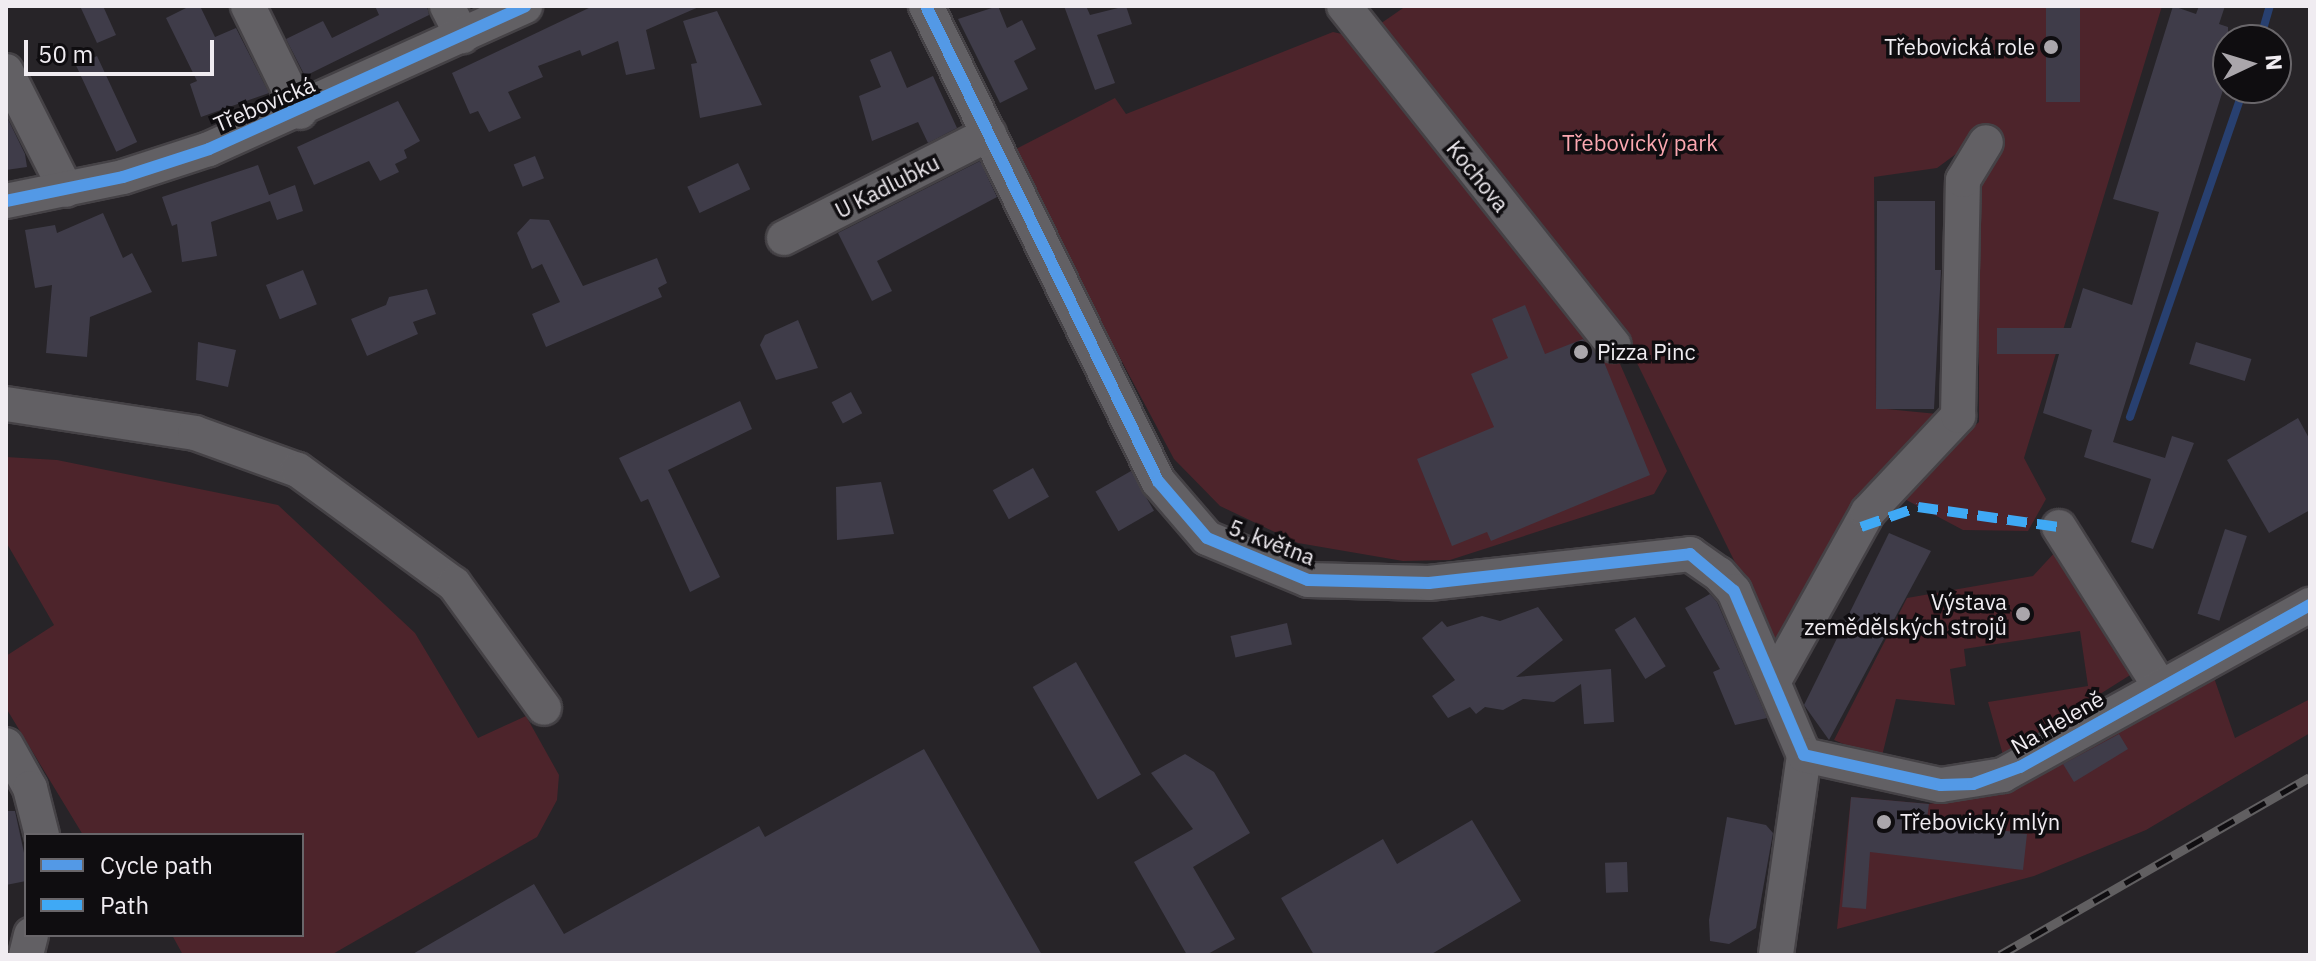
<!DOCTYPE html>
<html>
<head>
<meta charset="utf-8">
<style>
  body { margin:0 }
  #map { position:relative; width:2316px; height:961px; overflow:hidden; background:#272428; font-family:"IBM Plex Sans",sans-serif }
  div>[style] { position:absolute }
  [style*='--x'] { left:calc(var(--x)*1px); top:calc(var(--y)*1px); width:calc(var(--w)*1px); rotate:calc(var(--a)*1deg) }
  .green>* { inset:0; background:#4d242b }
  .stream>* { height:8px; margin:-4px; padding:0 4px; transform-origin:4px; border-radius:4px; background:#284070 }
  .building>* { inset:0; background:#3f3c49; transform-origin:0 0 }
  .roads { filter:drop-shadow(2px 0 #454246) drop-shadow(-2px 0 #454246) drop-shadow(0 2px #454246) drop-shadow(0 -2px #454246) }
  .minor>* { height:34px; margin:-17px; padding:0 17px; transform-origin:17px; border-radius:17px; background:#626064 }
  .rail>* { height:9px; margin-top:-4.5px; transform-origin:0; background:repeating-linear-gradient(90deg,#0f0d10 0 18px,#615f61 0 36px); box-sizing:border-box; border-block:2px solid #615f61 }
  .quiet>* { height:10px; margin-top:-5px; transform-origin:0; background:repeating-linear-gradient(90deg,#3fa9f5 0 20px,transparent 0 30px) }
  .cycleway>* { height:12px; margin:-6px; padding:0 6px; transform-origin:6px; border-radius:6px; background:#5399e6 }
  .dots>* { width:22px; height:22px; translate:-50% -50%; box-sizing:border-box; border:4px solid #0f0d10; border-radius:50% }
  span { translate:-50% -50%; white-space:nowrap; text-align:center; line-height:1.15; -webkit-text-stroke:7px #0f0d10; paint-order:stroke }
  .poi-label { font-size:22px; color:#f0ecf1 }
  .right { translate:-100% -50%; text-align:right }
  .left { translate:0 -50%; text-align:left }
  .street-label { font-size:22px; color:#f0ecf1 }
  .park-label { font-size:22px; color:#fca8b1 }
  .frame { position:absolute; inset:0; border:8px solid #f0ecf1; pointer-events:none }
  .legend { position:absolute; left:24px; top:833px; width:280px; height:104px; box-sizing:border-box; background:#0f0d10; border:2px solid #69666a; margin:0; padding:10px 14px; list-style:none; font-size:24px; color:#f0ecf1 }
  .legend li { display:flex; align-items:center; gap:16px; height:40px }
  .legend b { width:40px; border:2px solid #69666a }
  .north { position:absolute; left:2212px; top:24px; width:80px; height:80px; box-sizing:border-box; background:#0f0d10; border:2px solid #69666a; border-radius:50%; rotate:86deg; font-size:22px; font-weight:700; line-height:32px; text-align:center; color:#f0ecf1 }
  .north::after { content:''; display:block; margin:auto; width:28px; height:36px; background:#aaa6ab; clip-path:polygon(50% 0,100% 100%,50% 72%,0 100%) }
  .scale { position:absolute; left:24px; top:40px; width:190px; height:36px; box-sizing:border-box; border:4px solid #f0ecf1; border-top:0; padding-left:10px; font-size:24px; line-height:28px; white-space:nowrap; color:#f0ecf1; -webkit-text-stroke:6px #0f0d10; paint-order:stroke }
</style>
</head>
<body>
<div id="map">
  <div class="green">
    <div style="clip-path:polygon(1406px 6px,2162px 6px,2024px 458px,2046px 499px,2028px 531px,1963px 530px,1895px 494px,1979px 422px,1979px 137px,1937px 168px,1874px 177px,1876px 408px,1958px 416px,1888px 484px,1785px 664px,1636px 361px,1380px 24px)"></div>
    <div style="clip-path:polygon(1333px 32px,1356px 37px,1617px 357px,1667px 471px,1654px 494px,1450px 560px,1403px 561px,1298px 543px,1220px 506px,1174px 459px,1010px 152px,1115px 98px,1126px 114px)"></div>
    <div style="clip-path:polygon(6px 457px,57px 460px,278px 505px,415px 633px,478px 738px,526px 716px,559px 775px,557px 800px,537px 837px,331px 955px,183px 955px,172px 935px,302px 935px,302px 835px,83px 835px,6px 708px,6px 656px,54px 625px,6px 542px)"></div>
    <div style="clip-path:polygon(2057px 550px,2135px 672px,2003px 755px,1988px 702px,2088px 686px,2080px 631px,1964px 649px,1966px 666px,1950px 669px,1955px 705px,1896px 699px,1881px 760px,1834px 740px,1907px 598px,2033px 576px)"></div>
    <div style="clip-path:polygon(2212px 672px,2235px 738px,2310px 699px,2310px 733px,2146px 830px,2034px 876px,1837px 929px,1851px 797px,1929px 804px,2003px 788px,2039px 775px)"></div>
  </div>
  <div class="stream">
    <div style="--x:2260;--y:40;--w:35;--a:-74"></div>
    <div style="--x:2130;--y:417;--w:348;--a:-70.9"></div>
  </div>
  <div class="building">
    <div style="clip-path:polygon(80px 6px,103px 6px,116px 35px,97px 43px)"></div>
    <div style="clip-path:polygon(190px 6px,200px 6px,215px 37px,236px 28px,269px 93px,201px 117px,190px 84px,197px 81px,166px 18px)"></div>
    <div style="clip-path:polygon(375px 6px,427px 6px,429px 15px,305px 76px,286px 39px,323px 21px,332px 38px,379px 15px)"></div>
    <div style="clip-path:polygon(593px 6px,701px 6px,646px 30px,655px 69px,626px 75px,618px 41px,582px 56px,580px 50px,538px 66px,543px 77px,508px 92px,521px 118px,489px 132px,478px 111px,470px 114px,452px 73px)"></div>
    <div style="clip-path:polygon(998px 6px,1007px 28px,1022px 20px,1036px 49px,1014px 61px,1028px 89px,1000px 103px,958px 19px)"></div>
    <div style="clip-path:polygon(1064px 6px,1086px 6px,1090px 15px,1126px 6px,1132px 24px,1097px 35px,1115px 83px,1095px 90px)"></div>
    <div style="left:2046px;top:6px;width:34px;height:96px"></div>
    <div style="clip-path:polygon(2173px 6px,2196px 14px,2199px 6px,2225px 6px,2219px 24px,2228px 27px,2228px 74px,2113px 442px,2165px 458px,2172px 436px,2194px 443px,2153px 549px,2131px 542px,2151px 479px,2084px 457px,2092px 430px,2043px 413px,2059px 354px,1997px 354px,1997px 328px,2071px 328px,2083px 288px,2132px 305px,2159px 212px,2113px 199px)"></div>
    <div style="clip-path:polygon(717px 11px,762px 105px,700px 118px,691px 64px,697px 63px,683px 21px)"></div>
    <div style="clip-path:polygon(891px 51px,907px 88px,933px 76px,957px 128px,928px 143px,918px 122px,872px 141px,859px 96px,881px 87px,870px 60px)"></div>
    <div style="left:97px;top:56px;width:95px;height:23px;rotate:65deg"></div>
    <div style="clip-path:polygon(398px 101px,420px 141px,404px 150px,407px 158px,395px 164px,399px 172px,380px 181px,369px 161px,314px 185px,297px 147px)"></div>
    <div style="clip-path:polygon(6px 115px,25px 154px,27px 167px,6px 170px)"></div>
    <div style="left:535px;top:156px;width:24px;height:23px;rotate:68deg"></div>
    <div style="clip-path:polygon(980px 161px,997px 197px,877px 261px,892px 291px,872px 301px,838px 233px)"></div>
    <div style="left:738px;top:163px;width:29px;height:56px;rotate:65deg"></div>
    <div style="clip-path:polygon(258px 165px,269px 195px,295px 185px,303px 211px,277px 220px,270px 201px,211px 222px,217px 256px,182px 262px,177px 224px,172px 226px,162px 197px)"></div>
    <div style="clip-path:polygon(1877px 201px,1935px 201px,1935px 270px,1941px 270px,1934px 409px,1876px 409px)"></div>
    <div style="clip-path:polygon(103px 213px,123px 258px,132px 253px,152px 292px,90px 317px,87px 357px,46px 353px,52px 285px,35px 288px,25px 230px,55px 225px,57px 233px)"></div>
    <div style="clip-path:polygon(530px 219px,549px 220px,583px 286px,657px 258px,667px 283px,658px 288px,662px 297px,546px 347px,532px 314px,560px 302px,542px 264px,532px 269px,517px 233px)"></div>
    <div style="left:303px;top:270px;width:37px;height:40px;rotate:68deg"></div>
    <div style="clip-path:polygon(427px 289px,436px 314px,413px 322px,418px 334px,367px 356px,351px 319px,386px 305px,389px 297px)"></div>
    <div style="clip-path:polygon(1525px 305px,1545px 354px,1583px 339px,1604px 362px,1650px 475px,1491px 541px,1487px 532px,1452px 546px,1417px 459px,1494px 427px,1471px 374px,1508px 358px,1492px 319px)"></div>
    <div style="clip-path:polygon(798px 320px,818px 368px,776px 380px,760px 345px,765px 335px)"></div>
    <div style="clip-path:polygon(198px 342px,236px 350px,228px 387px,196px 380px)"></div>
    <div style="left:2196px;top:342px;width:58px;height:23px;rotate:17deg"></div>
    <div style="left:851px;top:392px;width:24px;height:22px;rotate:62deg"></div>
    <div style="clip-path:polygon(740px 401px,752px 429px,668px 470px,720px 577px,690px 592px,648px 499px,641px 502px,619px 458px)"></div>
    <div style="clip-path:polygon(2298px 418px,2310px 440px,2310px 510px,2269px 533px,2227px 460px)"></div>
    <div style="left:1033px;top:468px;width:33px;height:46px;rotate:61deg"></div>
    <div style="left:1131px;top:471px;width:46px;height:41px;rotate:60deg"></div>
    <div style="clip-path:polygon(881px 482px,894px 534px,837px 540px,836px 487px)"></div>
    <div style="left:2225px;top:529px;width:23px;height:89px;rotate:18deg"></div>
    <div style="clip-path:polygon(1889px 533px,1931px 551px,1829px 740px,1804px 705px)"></div>
    <div style="clip-path:polygon(1710px 594px,1717px 602px,1767px 718px,1735px 725px,1713px 672px,1720px 669px,1685px 608px)"></div>
    <div style="clip-path:polygon(1538px 607px,1563px 640px,1516px 677px,1611px 669px,1614px 722px,1584px 724px,1581px 684px,1554px 702px,1523px 699px,1503px 710px,1485px 707px,1476px 714px,1470px 707px,1448px 718px,1432px 696px,1455px 680px,1422px 638px,1442px 621px,1447px 627px,1482px 616px,1500px 621px)"></div>
    <div style="left:1635px;top:617px;width:58px;height:24px;rotate:58deg"></div>
    <div style="left:1287px;top:623px;width:22px;height:58px;rotate:77deg"></div>
    <div style="left:1076px;top:662px;width:130px;height:50px;rotate:60deg"></div>
    <div style="clip-path:polygon(2119px 734px,2128px 749px,2074px 782px,2063px 764px)"></div>
    <div style="clip-path:polygon(924px 749px,1042px 955px,411px 955px,534px 884px,564px 934px,759px 826px,765px 837px)"></div>
    <div style="clip-path:polygon(1185px 754px,1214px 772px,1250px 833px,1193px 867px,1235px 939px,1206px 955px,1187px 955px,1134px 862px,1193px 829px,1151px 773px)"></div>
    <div style="clip-path:polygon(1851px 797px,1929px 804px,1927px 819px,2027px 834px,2023px 870px,1870px 852px,1866px 909px,1842px 907px)"></div>
    <div style="clip-path:polygon(6px 811px,15px 811px,26px 862px,26px 881px,6px 885px)"></div>
    <div style="clip-path:polygon(1727px 817px,1766px 825px,1773px 833px,1756px 928px,1729px 944px,1710px 941px,1709px 920px)"></div>
    <div style="clip-path:polygon(1472px 820px,1521px 901px,1430px 955px,1314px 955px,1281px 898px,1383px 839px,1397px 864px)"></div>
    <div style="left:1627px;top:862px;width:30px;height:22px;rotate:88deg"></div>
  </div>
  <div class="roads">
    <div class="minor">
      <div style="--x:248;--y:6;--w:118;--a:63.9"></div>
      <div style="--x:447;--y:6;--w:34;--a:63"></div>
      <div style="--x:926;--y:6;--w:529;--a:63.97"></div>
      <div style="--x:1158;--y:481;--w:75;--a:49.3"></div>
      <div style="--x:1207;--y:538;--w:109;--a:22.6"></div>
      <div style="--x:1308;--y:580;--w:121;--a:1.4"></div>
      <div style="--x:1429;--y:583;--w:263;--a:-6.3"></div>
      <div style="--x:1690;--y:554;--w:35;--a:35"></div>
      <div style="--x:1719;--y:574;--w:23;--a:49"></div>
      <div style="--x:1734;--y:591;--w:178;--a:66.9"></div>
      <div style="--x:1804;--y:755;--w:202;--a:98"></div>
      <div style="--x:1344;--y:6;--w:433;--a:51.5"></div>
      <div style="--x:6;--y:71;--w:133;--a:63.2"></div>
      <div style="--x:6;--y:201;--w:119;--a:-11.6"></div>
      <div style="--x:123;--y:177;--w:90;--a:-18"></div>
      <div style="--x:209;--y:149;--w:347;--a:-24.3"></div>
      <div style="--x:784;--y:238;--w:230;--a:-26.9"></div>
      <div style="--x:6;--y:404;--w:191;--a:8.7"></div>
      <div style="--x:195;--y:433;--w:109;--a:19.8"></div>
      <div style="--x:298;--y:470;--w:193;--a:36.2"></div>
      <div style="--x:454;--y:584;--w:153;--a:54"></div>
      <div style="--x:2059;--y:527;--w:187;--a:57.7"></div>
      <div style="--x:1775;--y:679;--w:191;--a:-60.9"></div>
      <div style="--x:1868;--y:512;--w:132;--a:-46.8"></div>
      <div style="--x:1958;--y:416;--w:236;--a:-88.8"></div>
      <div style="--x:1963;--y:180;--w:44;--a:-58.8"></div>
      <div style="--x:6;--y:745;--w:49;--a:60.8"></div>
      <div style="--x:30;--y:788;--w:49;--a:75.7"></div>
      <div style="--x:1804;--y:755;--w:140;--a:12.4"></div>
      <div style="--x:1941;--y:785;--w:63;--a:-9.2"></div>
      <div style="--x:2003;--y:775;--w:351;--a:-29"></div>
      <div style="--x:26;--y:955;--w:21;--a:-76"></div>
    </div>
  </div>
  <div class="rail">
    <div style="--x:2000;--y:955;--w:357;--a:-29.9"></div>
  </div>
  <div class="quiet">
    <div style="--x:1861;--y:527;--w:60;--a:-19.3"></div>
    <div style="--x:1918;--y:507;--w:142;--a:8.1"></div>
  </div>
  <div class="cycleway">
    <div style="--x:926;--y:6;--w:529;--a:63.97"></div>
    <div style="--x:1158;--y:481;--w:75;--a:49.3"></div>
    <div style="--x:1207;--y:538;--w:109;--a:22.6"></div>
    <div style="--x:1308;--y:580;--w:121;--a:1.4"></div>
    <div style="--x:1429;--y:583;--w:263;--a:-6.3"></div>
    <div style="--x:1690;--y:554;--w:57;--a:40.1"></div>
    <div style="--x:1734;--y:591;--w:178;--a:66.9"></div>
    <div style="--x:1804;--y:755;--w:140;--a:12.4"></div>
    <div style="--x:1941;--y:785;--w:32;--a:-2"></div>
    <div style="--x:1973;--y:784;--w:50;--a:-19.9"></div>
    <div style="--x:2020;--y:767;--w:332;--a:-29.2"></div>
    <div style="--x:6;--y:201;--w:119;--a:-11.6"></div>
    <div style="--x:123;--y:177;--w:90;--a:-18"></div>
    <div style="--x:209;--y:149;--w:347;--a:-24.3"></div>
  </div>
  <div class="dots">
    <div style="left:2051px;top:47px;background:#aaa6ab"></div>
    <div style="left:1581px;top:352px;background:#aaa6ab"></div>
    <div style="left:2023px;top:614px;background:#aaa6ab"></div>
    <div style="left:1884px;top:822px;background:#aaa6ab"></div>
  </div>
  <div class="poi-label">
    <span class="right" style="left:2035px;top:47px">Třebovická role</span>
    <span class="left" style="left:1597px;top:352px">Pizza Pinc</span>
    <span class="right" style="left:2007px;top:614px">Výstava<br>zemědělských strojů</span>
    <span class="left" style="left:1900px;top:822px">Třebovický mlýn</span>
  </div>
  <div class="street-label">
    <span style="left:264px;top:104px;rotate:-23deg">Třebovická</span>
    <span style="left:1478px;top:176px;rotate:51deg">Kochova</span>
    <span style="left:887px;top:186px;rotate:-27deg">U Kadlubku</span>
    <span style="left:1272px;top:542px;rotate:21deg">5. května</span>
    <span style="left:2057px;top:722px;rotate:-30deg">Na Heleně</span>
  </div>
  <div class="park-label">
    <span style="left:1640px;top:143px">Třebovický park</span>
  </div>
  <div class="frame"></div>
  <ul class="legend">
  <li><b style="height:10px;background:#5399e6"></b>Cycle path</li>
  <li><b style="height:10px;background:#3fa9f5"></b>Path</li>
  </ul>
  <div class="north">N</div>
  <div class="scale">50 m</div>
</div>
</body>
</html>
